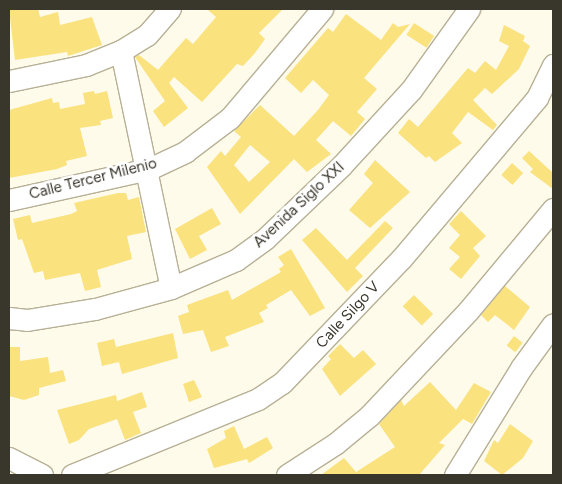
<!DOCTYPE html>
<html>
<head>
<meta charset="utf-8">
<style>
  body { margin:0 }
  #map { position:relative; width:562px; height:484px; overflow:hidden; background:#fffbea; font-family:Figtree,sans-serif }
  div>[style] { position:absolute }
  [style*='--x'] { left:calc(var(--x)*1px); top:calc(var(--y)*1px); width:calc(var(--w)*1px); rotate:calc(var(--a)*1deg) }
  .building>* { inset:0; background:#fae27f; transform-origin:0 0 }
  .roads { filter:drop-shadow(1px 0 #b7b096) drop-shadow(-1px 0 #b7b096) drop-shadow(0 1px #b7b096) drop-shadow(0 -1px #b7b096) }
  .minor>* { height:21px; margin:-10.5px; padding:0 10.5px; transform-origin:10.5px; border-radius:10.5px; background:#fff }
  span { translate:-50% -50%; white-space:nowrap; text-align:center; line-height:1.15; -webkit-text-stroke:5px #fff; paint-order:stroke }
  .street-label { font-size:15px; color:#39362b }
  .frame { position:absolute; inset:0; border:10px solid #39362b; pointer-events:none }
</style>
</head>
<body>
<div id="map">
  <div class="building">
    <div style="clip-path:polygon(9px 9px,38px 9px,40px 17px,58px 12px,60px 25px,92px 17px,102px 45px,68px 56px,67px 52px,15px 60px)"></div>
    <div style="clip-path:polygon(207px 9px,283px 9px,259px 33px,265px 39px,255px 53px,243px 66px,237px 64px,202px 102px,174px 77px,169px 83px,188px 108px,164px 127px,153px 111px,165px 101px,135px 57px,139px 55px,158px 70px,186px 38px,193px 44px,216px 17px)"></div>
    <div style="clip-path:polygon(evenodd,346px 14px,381px 40px,393px 23px,398px 27px,410px 24px,364px 78px,377px 89px,357px 112px,365px 119px,351px 136px,333px 121px,316px 140px,331px 154px,307px 172px,294px 159px,240px 214px,207px 167px,221px 151px,225px 156px,241px 137px,234px 131px,260px 105px,294px 136px,318px 110px,329px 95px,313px 80px,301px 93px,285px 78px,328px 28px,333px 32px,346px 14px,250px 145px,270px 162px,249px 182px,234px 165px,250px 145px)"></div>
    <div style="left:414px;top:23px;width:24px;height:14px;rotate:33deg"></div>
    <div style="clip-path:polygon(504px 25px,525px 36px,523px 41px,530px 46px,519px 69px,492px 94px,485px 88px,473px 100px,497px 125px,493px 130px,468px 112px,452px 133px,462px 143px,435px 162px,429px 156px,426px 158px,398px 133px,409px 119px,418px 127px,468px 68px,475px 73px,485px 61px,496px 70px,509px 46px,499px 41px)"></div>
    <div style="clip-path:polygon(94px 91px,95px 94px,107px 91px,113px 118px,100px 121px,101px 125px,80px 128px,87px 156px,66px 161px,67px 165px,57px 169px,9px 178px,9px 110px,52px 98px,53px 103px,59px 102px,60px 109px,85px 104px,83px 93px)"></div>
    <div style="clip-path:polygon(529px 151px,553px 173px,553px 189px,530px 172px,533px 169px,522px 158px)"></div>
    <div style="clip-path:polygon(375px 160px,410px 192px,370px 228px,349px 210px,373px 183px,364px 174px)"></div>
    <div style="left:512px;top:163px;width:15px;height:16px;rotate:42deg"></div>
    <div style="clip-path:polygon(118px 193px,126px 193px,128px 200px,139px 197px,146px 232px,127px 236px,132px 259px,97px 270px,101px 287px,85px 291px,80px 273px,45px 280px,43px 271px,34px 273px,22px 239px,18px 240px,13px 219px,30px 215px,32px 223px,71px 214px,77px 211px,74px 203px)"></div>
    <div style="clip-path:polygon(212px 208px,221px 224px,199px 236px,207px 250px,190px 259px,175px 229px)"></div>
    <div style="clip-path:polygon(461px 211px,486px 236px,473px 248px,480px 256px,461px 279px,449px 269px,460px 257px,449px 248px,460px 235px,449px 224px)"></div>
    <div style="clip-path:polygon(385px 221px,393px 228px,355px 268px,363px 276px,347px 292px,302px 240px,316px 228px,347px 260px)"></div>
    <div style="clip-path:polygon(291px 249px,325px 308px,310px 316px,291px 290px,266px 305px,268px 308px,259px 313px,264px 322px,225px 337px,229px 346px,211px 352px,203px 330px,183px 334px,178px 316px,189px 312px,187px 305px,228px 290px,232px 300px,281px 272px,279px 269px,284px 265px,278px 257px)"></div>
    <div style="clip-path:polygon(505px 286px,530px 307px,514px 330px,495px 315px,488px 322px,481px 315px)"></div>
    <div style="left:414px;top:295px;width:27px;height:16px;rotate:45deg"></div>
    <div style="clip-path:polygon(173px 333px,178px 358px,122px 374px,119px 362px,102px 366px,97px 343px,114px 339px,116px 347px)"></div>
    <div style="left:514px;top:336px;width:11px;height:12px;rotate:38deg"></div>
    <div style="clip-path:polygon(340px 344px,354px 358px,363px 350px,376px 364px,340px 396px,322px 369px,331px 359px,328px 356px)"></div>
    <div style="clip-path:polygon(9px 347px,20px 347px,20px 361px,48px 357px,50px 373px,63px 370px,66px 381px,39px 388px,39px 395px,24px 400px,9px 396px)"></div>
    <div style="clip-path:polygon(194px 380px,202px 397px,189px 402px,183px 384px)"></div>
    <div style="clip-path:polygon(430px 382px,456px 410px,474px 383px,491px 392px,472px 424px,463px 419px,439px 443px,445px 445px,419px 475px,321px 475px,344px 458px,356px 472px,395px 447px,379px 424px,401px 400px,404px 406px)"></div>
    <div style="clip-path:polygon(142px 392px,147px 407px,133px 412px,141px 433px,125px 440px,117px 419px,89px 429px,79px 440px,69px 444px,57px 410px,116px 395px,117px 401px)"></div>
    <div style="clip-path:polygon(510px 424px,533px 441px,523px 458px,502px 475px,484px 461px,494px 440px,498px 443px)"></div>
    <div style="clip-path:polygon(234px 426px,244px 449px,267px 437px,273px 448px,249px 463px,247px 459px,214px 468px,207px 449px,226px 438px,224px 431px)"></div>
  </div>
  <div class="roads">
    <div class="minor">
      <div style="--x:121;--y:51;--w:242;--a:78.1"></div>
      <div style="--x:9;--y:81;--w:79;--a:-11.7"></div>
      <div style="--x:86;--y:65;--w:38;--a:-22"></div>
      <div style="--x:121;--y:51;--w:31;--a:-32"></div>
      <div style="--x:147;--y:35;--w:35;--a:-49"></div>
      <div style="--x:9;--y:200;--w:143;--a:-12.5"></div>
      <div style="--x:149;--y:169;--w:40;--a:-25"></div>
      <div style="--x:185;--y:152;--w:56;--a:-37.1"></div>
      <div style="--x:230;--y:118;--w:143;--a:-49.8"></div>
      <div style="--x:9;--y:318;--w:18;--a:6"></div>
      <div style="--x:27;--y:320;--w:69;--a:-9.2"></div>
      <div style="--x:95;--y:309;--w:79;--a:-15.4"></div>
      <div style="--x:171;--y:288;--w:71;--a:-23.3"></div>
      <div style="--x:236;--y:260;--w:37;--a:-36"></div>
      <div style="--x:266;--y:238;--w:105;--a:-43.8"></div>
      <div style="--x:342;--y:165;--w:102;--a:-47.4"></div>
      <div style="--x:411;--y:90;--w:100;--a:-54.4"></div>
      <div style="--x:9;--y:458;--w:37;--a:27"></div>
      <div style="--x:72;--y:475;--w:201;--a:-22.2"></div>
      <div style="--x:258;--y:399;--w:29;--a:-34"></div>
      <div style="--x:282;--y:383;--w:172;--a:-46.2"></div>
      <div style="--x:401;--y:259;--w:211;--a:-49.8"></div>
      <div style="--x:537;--y:98;--w:37;--a:-64"></div>
      <div style="--x:287;--y:475;--w:57;--a:-32.9"></div>
      <div style="--x:335;--y:444;--w:44;--a:-39.5"></div>
      <div style="--x:369;--y:416;--w:144;--a:-46.7"></div>
      <div style="--x:468;--y:311;--w:133;--a:-50.2"></div>
      <div style="--x:455;--y:475;--w:126;--a:-58.3"></div>
      <div style="--x:521;--y:368;--w:54;--a:-54"></div>
    </div>
  </div>
  <div class="street-label">
    <span style="left:93px;top:179px;rotate:-14deg">Calle Tercer Milenio</span>
    <span style="left:299px;top:205px;rotate:-43deg">Avenida Siglo XXI</span>
    <span style="left:348px;top:315px;rotate:-47deg">Calle Silgo V</span>
  </div>
  <div class="frame"></div>
</div>
</body>
</html>
